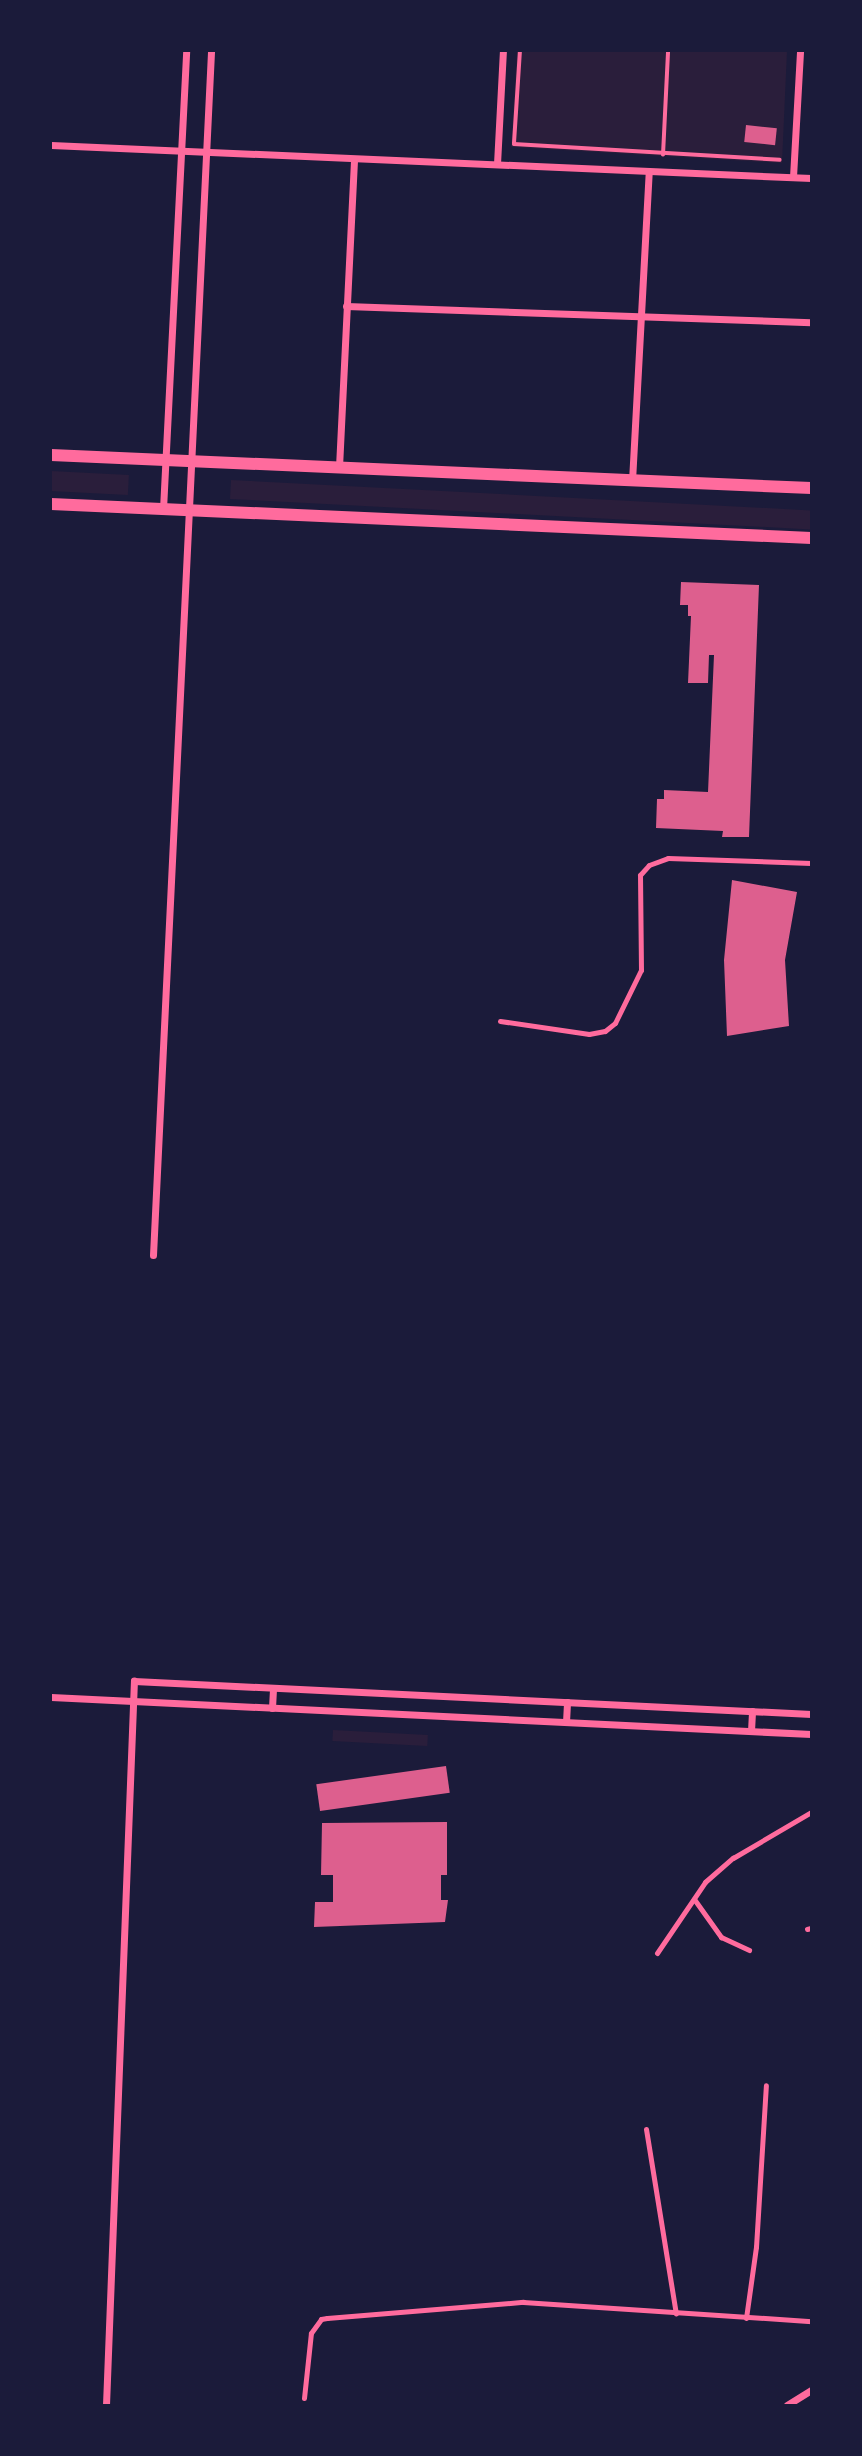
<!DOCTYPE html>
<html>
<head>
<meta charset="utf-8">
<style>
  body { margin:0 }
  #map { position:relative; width:862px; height:2456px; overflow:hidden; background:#1b1b3a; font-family:"Varela Round",sans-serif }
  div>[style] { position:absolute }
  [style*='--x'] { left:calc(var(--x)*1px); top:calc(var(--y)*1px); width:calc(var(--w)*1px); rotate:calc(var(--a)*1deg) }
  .green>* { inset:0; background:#2a1e3b; transform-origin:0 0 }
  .building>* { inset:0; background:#dd5f8e; transform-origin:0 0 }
  .path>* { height:3.5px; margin:-1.75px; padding:0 1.75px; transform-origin:1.75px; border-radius:1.75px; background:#ff6b9d }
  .service>* { height:5px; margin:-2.5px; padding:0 2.5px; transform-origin:2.5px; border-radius:2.5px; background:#ff6b9d }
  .minor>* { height:7px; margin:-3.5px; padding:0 3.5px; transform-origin:3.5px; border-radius:3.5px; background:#ff6b9d }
  .tertiary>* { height:12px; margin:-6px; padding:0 6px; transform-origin:6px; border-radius:6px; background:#ff6b9d }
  span { translate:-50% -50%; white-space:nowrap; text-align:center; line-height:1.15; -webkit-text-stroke:5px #1b1b3a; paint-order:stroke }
  .frame { position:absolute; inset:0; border:52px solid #1b1b3a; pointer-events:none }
</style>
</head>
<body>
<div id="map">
  <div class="green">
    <div style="clip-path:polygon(517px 51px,787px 51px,782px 163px,511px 147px)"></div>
    <div style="left:51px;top:471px;width:78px;height:20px;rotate:3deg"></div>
    <div style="left:231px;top:480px;width:581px;height:19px;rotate:3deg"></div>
    <div style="left:333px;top:1730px;width:95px;height:11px;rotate:3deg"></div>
  </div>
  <div class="building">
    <div style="left:746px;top:125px;width:31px;height:17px;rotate:6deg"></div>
    <div style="clip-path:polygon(681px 582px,759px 585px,749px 837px,722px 837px,723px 831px,656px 828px,657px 799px,664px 799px,664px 790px,708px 792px,714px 655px,709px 655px,708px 683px,688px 683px,691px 616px,688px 616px,688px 605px,680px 605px)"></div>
    <div style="clip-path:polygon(732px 880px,797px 892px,785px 960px,789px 1026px,727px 1036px,724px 960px)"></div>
    <div style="left:446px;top:1766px;width:27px;height:131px;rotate:82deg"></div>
    <div style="clip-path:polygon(447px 1822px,447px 1875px,441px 1875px,441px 1900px,448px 1900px,445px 1922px,314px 1927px,315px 1902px,333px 1902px,333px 1875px,321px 1875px,322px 1823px)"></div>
  </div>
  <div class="path">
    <div style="--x:514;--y:143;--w:92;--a:-86.3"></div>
    <div style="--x:514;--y:144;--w:266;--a:3.4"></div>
    <div style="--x:663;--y:155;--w:104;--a:-87.2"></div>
  </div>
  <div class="service">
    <div style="--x:500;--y:1021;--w:90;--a:8.3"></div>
    <div style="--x:589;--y:1034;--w:16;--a:-11"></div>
    <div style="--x:605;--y:1031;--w:13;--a:-39"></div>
    <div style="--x:615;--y:1023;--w:59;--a:-63.9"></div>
    <div style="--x:641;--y:970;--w:95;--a:-90.6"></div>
    <div style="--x:640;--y:875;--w:13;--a:-48"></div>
    <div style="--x:649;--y:865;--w:20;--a:-20"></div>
    <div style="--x:668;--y:858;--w:143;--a:2"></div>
    <div style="--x:694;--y:1899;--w:47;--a:54.6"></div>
    <div style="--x:721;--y:1937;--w:31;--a:25"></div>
    <div style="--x:807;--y:1929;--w:4;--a:-14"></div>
    <div style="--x:657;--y:1953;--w:86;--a:-55.9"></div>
    <div style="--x:705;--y:1882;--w:37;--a:-41"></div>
    <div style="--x:733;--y:1858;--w:91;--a:-30.5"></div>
    <div style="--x:646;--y:2129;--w:187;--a:80.8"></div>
    <div style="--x:746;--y:2318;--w:72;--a:-82"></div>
    <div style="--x:756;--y:2247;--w:162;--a:-86.5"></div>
    <div style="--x:304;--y:2398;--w:65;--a:-83.9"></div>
    <div style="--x:311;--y:2333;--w:17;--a:-54"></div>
    <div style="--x:321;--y:2319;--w:6;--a:-9"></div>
    <div style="--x:327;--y:2318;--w:197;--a:-4.7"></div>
    <div style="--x:523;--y:2302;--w:289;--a:3.8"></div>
  </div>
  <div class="minor">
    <div style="--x:51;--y:145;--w:761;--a:2.49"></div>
    <div style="--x:497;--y:164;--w:113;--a:-87"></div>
    <div style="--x:793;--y:177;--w:126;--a:-86.8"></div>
    <div style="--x:346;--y:306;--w:465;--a:2"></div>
    <div style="--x:339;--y:467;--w:308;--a:-87.2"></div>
    <div style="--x:632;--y:481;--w:310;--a:-86.9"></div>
    <div style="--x:163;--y:509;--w:459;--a:-87.1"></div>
    <div style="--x:153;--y:1255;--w:1205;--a:-87.24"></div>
    <div style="--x:51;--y:1697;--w:761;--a:2.79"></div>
    <div style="--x:272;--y:1708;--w:20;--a:-87"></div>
    <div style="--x:566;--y:1722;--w:20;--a:-87"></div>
    <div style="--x:751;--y:1731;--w:20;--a:-87"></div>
    <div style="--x:106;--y:2405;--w:725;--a:-87.79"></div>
    <div style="--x:134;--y:1681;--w:678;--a:2.79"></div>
    <div style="--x:787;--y:2405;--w:28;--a:-32"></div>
  </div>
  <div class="tertiary">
    <div style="--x:51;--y:455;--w:761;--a:2.49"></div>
    <div style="--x:51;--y:504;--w:761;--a:2.56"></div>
  </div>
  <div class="frame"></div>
</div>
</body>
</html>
